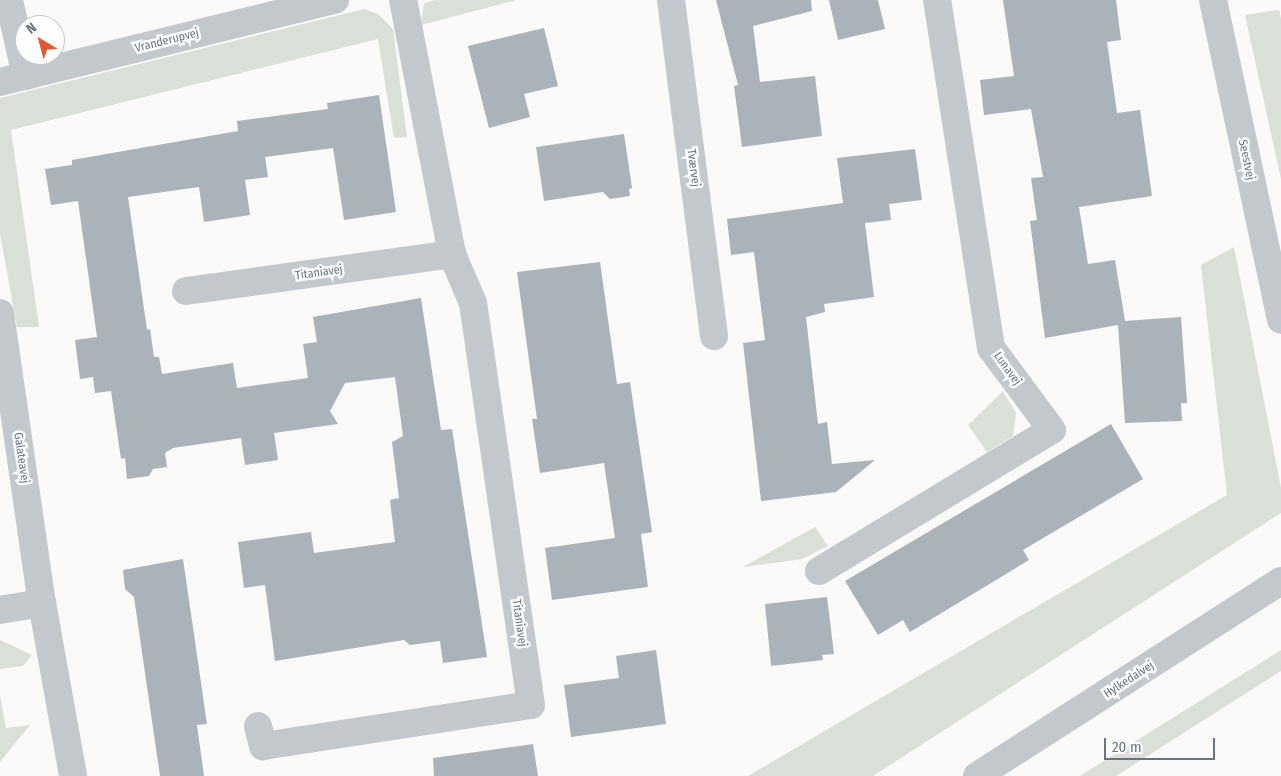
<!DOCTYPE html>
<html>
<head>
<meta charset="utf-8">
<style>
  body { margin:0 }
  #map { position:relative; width:1281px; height:776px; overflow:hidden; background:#fafaf8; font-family:"Fira Sans Condensed",sans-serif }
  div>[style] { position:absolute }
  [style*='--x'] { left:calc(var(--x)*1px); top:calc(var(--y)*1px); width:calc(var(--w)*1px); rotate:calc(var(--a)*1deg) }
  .green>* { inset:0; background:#dadfd7 }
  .building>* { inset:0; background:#aab3b9 }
  .minor>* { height:28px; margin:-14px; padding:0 14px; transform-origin:14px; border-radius:14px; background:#c3c8cc }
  span { translate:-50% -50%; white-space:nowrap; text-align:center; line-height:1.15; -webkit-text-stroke:5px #fff; paint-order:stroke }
  .street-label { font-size:12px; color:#657683 }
  .north { position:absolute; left:15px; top:15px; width:50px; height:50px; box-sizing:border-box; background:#fff; border:1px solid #c1c8cd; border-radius:50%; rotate:323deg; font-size:14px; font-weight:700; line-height:20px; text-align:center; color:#657683 }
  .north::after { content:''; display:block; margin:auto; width:18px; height:22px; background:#e4572e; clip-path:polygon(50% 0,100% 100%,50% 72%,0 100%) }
  .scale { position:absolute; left:1104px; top:738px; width:111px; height:22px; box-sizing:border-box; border:2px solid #657683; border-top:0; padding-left:6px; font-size:15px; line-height:18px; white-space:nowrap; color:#657683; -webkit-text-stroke:4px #fff; paint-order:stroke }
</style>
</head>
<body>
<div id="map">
  <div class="green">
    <div style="clip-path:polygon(435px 0,517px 0,421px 25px,424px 3px)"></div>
    <div style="clip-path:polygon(364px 9px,378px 14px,393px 29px,407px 137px,394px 138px,378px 39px,11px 130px,39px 327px,17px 327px,0 234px,0 98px)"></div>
    <div style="clip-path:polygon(1279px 10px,1281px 19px,1281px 179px,1245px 15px)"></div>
    <div style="clip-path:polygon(1234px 247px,1281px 488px,1281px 513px,873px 776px,748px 776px,1227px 495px,1201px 265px)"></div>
    <div style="clip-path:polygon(1003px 391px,1016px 413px,1013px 436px,987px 452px,968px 425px)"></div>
    <div style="clip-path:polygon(815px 527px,828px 546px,802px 559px,743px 567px)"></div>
    <div style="clip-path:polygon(0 640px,32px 655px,23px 666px,0 669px)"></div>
    <div style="clip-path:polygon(1281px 650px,1281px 671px,1116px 776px,1080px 776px)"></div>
    <div style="clip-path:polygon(0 695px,6px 728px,30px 725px,0 762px)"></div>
  </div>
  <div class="building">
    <div style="clip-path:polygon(716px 0,811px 0,812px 11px,753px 26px,760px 82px,815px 76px,822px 136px,742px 147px,734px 86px,738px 85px)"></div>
    <div style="clip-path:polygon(829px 0,878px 0,885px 29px,838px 40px)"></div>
    <div style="clip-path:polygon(1003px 0,1116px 0,1121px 40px,1107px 42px,1117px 113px,1140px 110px,1152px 196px,1079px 207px,1088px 264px,1115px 260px,1125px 321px,1181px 317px,1187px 403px,1181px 403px,1182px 421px,1125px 423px,1118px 325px,1045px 338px,1030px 221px,1037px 220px,1031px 178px,1043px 177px,1031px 109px,984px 115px,980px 80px,1014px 76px)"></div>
    <div style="clip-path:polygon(544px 28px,558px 86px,524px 94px,530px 117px,489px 128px,468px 46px)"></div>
    <div style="clip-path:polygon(379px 95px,396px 212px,344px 220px,333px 148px,265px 157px,268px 177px,245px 180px,250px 215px,204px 222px,199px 187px,128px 197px,147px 330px,150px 329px,154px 357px,159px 357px,162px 374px,233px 363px,237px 388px,308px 378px,303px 344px,317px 342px,313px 317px,421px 298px,441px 430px,452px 429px,487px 657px,443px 663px,440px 641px,410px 645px,404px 640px,275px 661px,265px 585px,244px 588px,238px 542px,311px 532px,314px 553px,395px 542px,390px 500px,399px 498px,392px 442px,403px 436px,395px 377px,345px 383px,330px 411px,338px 424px,274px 433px,278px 460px,245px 465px,241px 438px,173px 448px,165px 453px,167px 467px,153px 469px,149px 476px,127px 479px,125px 458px,121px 459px,111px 391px,95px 393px,93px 377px,80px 379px,75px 340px,97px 337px,78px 201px,51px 205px,45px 169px,72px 165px,72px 160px,238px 131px,237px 121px,328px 109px,327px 103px)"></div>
    <div style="clip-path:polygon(624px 134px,632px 188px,629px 189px,630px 196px,610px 199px,603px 192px,544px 201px,536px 147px)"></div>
    <div style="clip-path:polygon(915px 149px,922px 200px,889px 204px,891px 220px,865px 223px,874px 297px,824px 304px,825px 312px,806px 317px,818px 424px,827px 422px,832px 464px,875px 460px,836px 492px,761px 501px,743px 343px,765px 340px,754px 252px,731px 255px,727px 219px,843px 203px,837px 158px)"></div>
    <div style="clip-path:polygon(600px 262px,617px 384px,630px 382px,652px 532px,624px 537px,641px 534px,648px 587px,552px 600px,545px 548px,615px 538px,604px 463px,540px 473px,532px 419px,537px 419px,517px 272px)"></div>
    <div style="clip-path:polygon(1111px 424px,1143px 479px,1023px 550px,1029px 560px,910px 632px,903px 620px,878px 635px,845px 581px)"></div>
    <div style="clip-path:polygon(183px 559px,207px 724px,197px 725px,204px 776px,160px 776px,134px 597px,125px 589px,123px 570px)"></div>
    <div style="clip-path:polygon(827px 597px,834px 654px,822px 655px,823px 660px,771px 666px,765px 604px)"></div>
    <div style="clip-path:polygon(656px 650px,666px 724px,571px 737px,564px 685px,619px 678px,616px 656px)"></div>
    <div style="clip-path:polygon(533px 744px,538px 776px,434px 776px,433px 758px)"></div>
  </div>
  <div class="minor">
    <div style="--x:9;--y:0;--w:78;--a:77.4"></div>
    <div style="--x:671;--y:0;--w:339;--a:82.7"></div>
    <div style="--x:1213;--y:0;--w:327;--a:78"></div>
    <div style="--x:0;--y:82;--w:345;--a:-13.8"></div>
    <div style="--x:186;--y:291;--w:269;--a:-7.9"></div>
    <div style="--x:0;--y:313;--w:293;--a:81.8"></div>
    <div style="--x:42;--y:603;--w:176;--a:79.8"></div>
    <div style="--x:819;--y:571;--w:272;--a:-31.2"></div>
    <div style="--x:1052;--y:430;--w:102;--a:-126.6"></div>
    <div style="--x:991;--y:348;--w:352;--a:-98.8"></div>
    <div style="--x:0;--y:610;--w:43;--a:-9.5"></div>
    <div style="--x:258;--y:726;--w:21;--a:76"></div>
    <div style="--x:263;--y:746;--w:271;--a:-8.7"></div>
    <div style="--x:531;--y:705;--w:406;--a:-98.2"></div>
    <div style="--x:473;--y:303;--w:53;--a:-113.2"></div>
    <div style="--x:452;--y:254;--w:259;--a:-100.9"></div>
    <div style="--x:977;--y:776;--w:361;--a:-32.7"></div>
  </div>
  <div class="street-label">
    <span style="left:167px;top:41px;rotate:-14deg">Vranderupvej</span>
    <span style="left:1246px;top:160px;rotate:78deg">Seestvej</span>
    <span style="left:693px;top:168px;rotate:83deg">Tværvej</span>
    <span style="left:319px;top:273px;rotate:-8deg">Titaniavej</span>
    <span style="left:1007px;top:369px;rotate:54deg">Lunavej</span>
    <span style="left:21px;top:458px;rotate:82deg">Galateavej</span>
    <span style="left:519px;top:623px;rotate:82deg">Titaniavej</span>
    <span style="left:1129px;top:680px;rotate:-33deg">Hylkedalvej</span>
  </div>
  <div class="north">N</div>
  <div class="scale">20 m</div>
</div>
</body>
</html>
